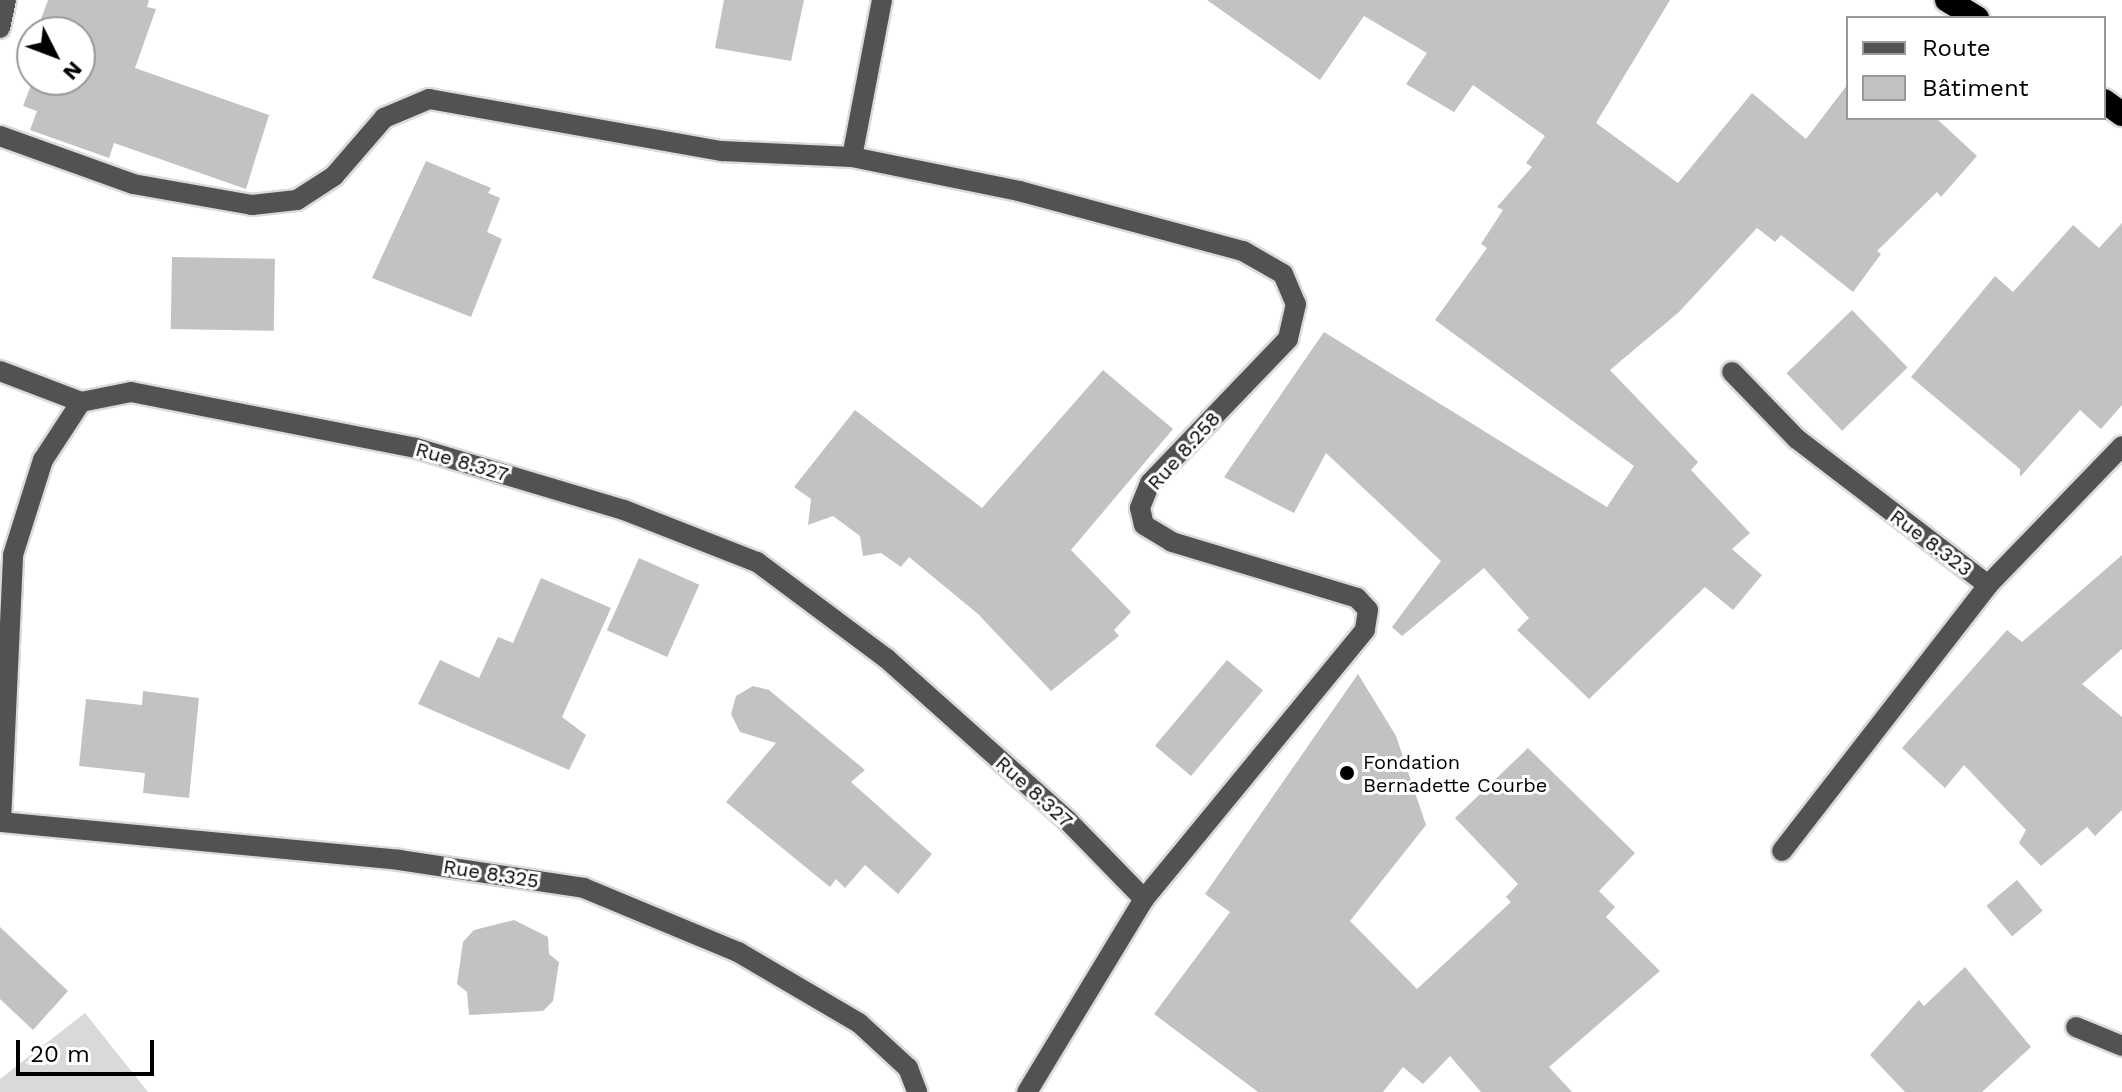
<!DOCTYPE html>
<html>
<head>
<meta charset="utf-8">
<style>
  body { margin:0 }
  #map { position:relative; width:2122px; height:1092px; overflow:hidden; background:#fff; font-family:"Work Sans",sans-serif }
  div>[style] { position:absolute }
  [style*='--x'] { left:calc(var(--x)*1px); top:calc(var(--y)*1px); width:calc(var(--w)*1px); rotate:calc(var(--a)*1deg) }
  .green>* { inset:0; background:#d9d9d9 }
  .building>* { inset:0; background:#c2c2c2; transform-origin:0 0 }
  .roads { filter:drop-shadow(2px 0 #dbdbdb) drop-shadow(-2px 0 #dbdbdb) drop-shadow(0 2px #dbdbdb) drop-shadow(0 -2px #dbdbdb) }
  .minor>* { height:20px; margin:-10px; padding:0 10px; transform-origin:10px; border-radius:10px; background:#525252 }
  .highway>* { height:24px; margin:-12px; padding:0 12px; transform-origin:12px; border-radius:12px; background:#000 }
  .dots>* { width:22px; height:22px; translate:-50% -50%; box-sizing:border-box; border:4px solid #fff; border-radius:50% }
  span { translate:-50% -50%; white-space:nowrap; text-align:center; line-height:1.15; -webkit-text-stroke:6px #fff; paint-order:stroke }
  .street-label { font-size:20px; color:#000 }
  .poi-label { font-size:20px; color:#000 }
  .left { translate:0 -50%; text-align:left }
  .legend { position:absolute; left:1846px; top:16px; width:260px; height:104px; box-sizing:border-box; background:#fff; border:2px solid #999; margin:0; padding:10px 14px; list-style:none; font-size:24px; color:#000 }
  .legend li { display:flex; align-items:center; gap:16px; height:40px }
  .legend b { width:40px; border:2px solid #999 }
  .north { position:absolute; left:16px; top:16px; width:80px; height:80px; box-sizing:border-box; background:#fff; border:2px solid #999; border-radius:50%; rotate:132deg; font-size:22px; font-weight:700; line-height:32px; text-align:center; color:#000 }
  .north::after { content:''; display:block; margin:auto; width:28px; height:36px; background:#000; clip-path:polygon(50% 0,100% 100%,50% 72%,0 100%) }
  .scale { position:absolute; left:16px; top:1040px; width:138px; height:36px; box-sizing:border-box; border:4px solid #000; border-top:0; padding-left:10px; font-size:24px; line-height:28px; white-space:nowrap; color:#000; -webkit-text-stroke:6px #fff; paint-order:stroke }
</style>
</head>
<body>
<div id="map">
  <div class="green">
    <div style="clip-path:polygon(85px 1013px,148px 1092px,0 1092px,0 1079px)"></div>
  </div>
  <div class="building">
    <div style="clip-path:polygon(48px 0,149px 0,147px 7px,156px 9px,135px 68px,269px 115px,246px 189px,114px 143px,109px 158px,30px 130px,37px 111px,23px 106px,33px 80px,80px 80px,80px 32px,37px 30px)"></div>
    <div style="clip-path:polygon(724px 0,804px 0,791px 61px,715px 48px)"></div>
    <div style="clip-path:polygon(1207px 0,1670px 0,1596px 123px,1678px 183px,1752px 93px,1806px 139px,1848px 84px,1848px 118px,1936px 118px,1977px 156px,1941px 197px,1937px 192px,1877px 251px,1881px 254px,1853px 292px,1781px 235px,1775px 242px,1757px 228px,1679px 312px,1610px 370px,1698px 462px,1691px 470px,1750px 533px,1732px 549px,1762px 575px,1733px 610px,1705px 587px,1589px 699px,1517px 630px,1529px 618px,1484px 568px,1402px 636px,1392px 627px,1441px 561px,1326px 453px,1294px 513px,1224px 477px,1324px 332px,1607px 507px,1634px 466px,1435px 320px,1487px 248px,1481px 244px,1503px 210px,1497px 207px,1532px 167px,1526px 163px,1545px 136px,1473px 85px,1454px 112px,1406px 84px,1427px 53px,1364px 16px,1320px 80px)"></div>
    <div style="clip-path:polygon(426px 161px,491px 188px,488px 193px,500px 198px,487px 232px,502px 239px,471px 317px,372px 278px)"></div>
    <div style="clip-path:polygon(2122px 223px,2122px 405px,2101px 429px,2080px 410px,2020px 477px,2020px 469px,1911px 377px,1995px 276px,2013px 292px,2073px 225px,2099px 248px)"></div>
    <div style="left:172px;top:257px;width:103px;height:72px;rotate:1deg"></div>
    <div style="left:1852px;top:310px;width:80px;height:91px;rotate:46deg"></div>
    <div style="clip-path:polygon(1103px 370px,1173px 429px,1071px 550px,1131px 612px,1114px 630px,1119px 636px,1051px 691px,978px 614px,909px 557px,901px 567px,881px 553px,863px 556px,860px 536px,833px 516px,808px 525px,811px 499px,794px 487px,855px 410px,982px 508px)"></div>
    <div style="clip-path:polygon(2122px 555px,2122px 649px,2082px 684px,2122px 717px,2122px 810px,2095px 836px,2087px 827px,2041px 866px,2019px 843px,2026px 830px,1964px 765px,1945px 788px,1902px 748px,2007px 630px,2022px 642px)"></div>
    <div style="left:639px;top:558px;width:66px;height:79px;rotate:24deg"></div>
    <div style="clip-path:polygon(541px 578px,611px 608px,562px 717px,586px 735px,569px 770px,418px 704px,440px 660px,479px 678px,498px 637px,513px 643px)"></div>
    <div style="left:1227px;top:660px;width:47px;height:112px;rotate:40deg"></div>
    <div style="clip-path:polygon(1358px 674px,1396px 736px,1426px 825px,1350px 921px,1417px 989px,1511px 902px,1506px 897px,1518px 884px,1455px 818px,1528px 748px,1635px 853px,1599px 891px,1615px 907px,1606px 917px,1660px 971px,1549px 1067px,1572px 1092px,1481px 1092px,1450px 1056px,1423px 1084px,1403px 1067px,1383px 1092px,1258px 1092px,1154px 1014px,1230px 912px,1205px 894px)"></div>
    <div style="clip-path:polygon(753px 686px,769px 690px,865px 770px,851px 782px,932px 854px,898px 894px,865px 865px,845px 888px,836px 879px,830px 887px,726px 802px,776px 743px,740px 732px,731px 714px,736px 696px)"></div>
    <div style="clip-path:polygon(143px 691px,199px 698px,189px 798px,143px 793px,145px 773px,79px 766px,86px 699px,142px 705px)"></div>
    <div style="left:2017px;top:880px;width:40px;height:40px;rotate:50deg"></div>
    <div style="clip-path:polygon(514px 920px,548px 937px,549px 954px,559px 962px,553px 1001px,543px 1011px,469px 1015px,467px 992px,457px 984px,463px 942px,474px 930px)"></div>
    <div style="clip-path:polygon(0 927px,68px 991px,33px 1030px,0 999px)"></div>
    <div style="clip-path:polygon(1965px 967px,2031px 1047px,1982px 1092px,1905px 1092px,1870px 1055px,1919px 1000px,1924px 1006px)"></div>
  </div>
  <div class="roads">
    <div class="minor">
      <div style="--x:882;--y:0;--w:160;--a:100.8"></div>
      <div style="--x:852;--y:157;--w:170;--a:11.5"></div>
      <div style="--x:1019;--y:191;--w:232;--a:15"></div>
      <div style="--x:1243;--y:251;--w:46;--a:29.9"></div>
      <div style="--x:1283;--y:274;--w:33;--a:67"></div>
      <div style="--x:1296;--y:304;--w:36;--a:103"></div>
      <div style="--x:1288;--y:339;--w:199;--a:133.8"></div>
      <div style="--x:1150;--y:483;--w:27;--a:112"></div>
      <div style="--x:1140;--y:508;--w:17;--a:77"></div>
      <div style="--x:1144;--y:525;--w:33;--a:31"></div>
      <div style="--x:1172;--y:542;--w:193;--a:16.8"></div>
      <div style="--x:1357;--y:598;--w:16;--a:47"></div>
      <div style="--x:1368;--y:610;--w:20;--a:99"></div>
      <div style="--x:1365;--y:630;--w:348;--a:129.4"></div>
      <div style="--x:1144;--y:899;--w:226;--a:121.2"></div>
      <div style="--x:0;--y:28;--w:29;--a:-78"></div>
      <div style="--x:0;--y:136;--w:141;--a:19.8"></div>
      <div style="--x:133;--y:184;--w:121;--a:10"></div>
      <div style="--x:252;--y:205;--w:45;--a:-6.3"></div>
      <div style="--x:297;--y:200;--w:44;--a:-33"></div>
      <div style="--x:334;--y:176;--w:77;--a:-49.2"></div>
      <div style="--x:384;--y:118;--w:49;--a:-22.9"></div>
      <div style="--x:429;--y:99;--w:298;--a:10.1"></div>
      <div style="--x:722;--y:151;--w:130;--a:2.6"></div>
      <div style="--x:0;--y:371;--w:87;--a:20.9"></div>
      <div style="--x:1732;--y:372;--w:93;--a:45.9"></div>
      <div style="--x:1797;--y:439;--w:240;--a:37.4"></div>
      <div style="--x:1988;--y:585;--w:193;--a:-46"></div>
      <div style="--x:0;--y:822;--w:401;--a:5.4"></div>
      <div style="--x:399;--y:860;--w:187;--a:8.6"></div>
      <div style="--x:584;--y:888;--w:167;--a:22.6"></div>
      <div style="--x:738;--y:952;--w:140;--a:30.4"></div>
      <div style="--x:859;--y:1023;--w:67;--a:42.6"></div>
      <div style="--x:908;--y:1068;--w:26;--a:69"></div>
      <div style="--x:1;--y:822;--w:267;--a:-87.4"></div>
      <div style="--x:13;--y:555;--w:100;--a:-72.5"></div>
      <div style="--x:43;--y:460;--w:69;--a:-56.8"></div>
      <div style="--x:81;--y:402;--w:51;--a:-11.3"></div>
      <div style="--x:131;--y:392;--w:290;--a:11.1"></div>
      <div style="--x:416;--y:448;--w:217;--a:16.6"></div>
      <div style="--x:624;--y:510;--w:143;--a:21.4"></div>
      <div style="--x:757;--y:562;--w:161;--a:36.7"></div>
      <div style="--x:886;--y:658;--w:244;--a:41.8"></div>
      <div style="--x:1068;--y:821;--w:109;--a:45.7"></div>
      <div style="--x:1782;--y:851;--w:336;--a:-52.2"></div>
      <div style="--x:2076;--y:1027;--w:50;--a:22.4"></div>
    </div>
    <div class="highway">
      <div style="--x:1947;--y:0;--w:35;--a:31"></div>
      <div style="--x:2104;--y:101;--w:22;--a:36"></div>
    </div>
  </div>
  <div class="dots">
    <div style="left:1347px;top:773px;background:#000"></div>
  </div>
  <div class="street-label">
    <span style="left:1184px;top:451px;rotate:-48deg">Rue 8.258</span>
    <span style="left:462px;top:462px;rotate:16deg">Rue 8.327</span>
    <span style="left:1931px;top:543px;rotate:37deg">Rue 8.323</span>
    <span style="left:1034px;top:792px;rotate:42deg">Rue 8.327</span>
    <span style="left:491px;top:874px;rotate:9deg">Rue 8.325</span>
  </div>
  <div class="poi-label">
    <span class="left" style="left:1363px;top:774px">Fondation<br>Bernadette Courbe</span>
  </div>
  <ul class="legend">
  <li><b style="height:10px;background:#525252"></b>Route</li>
  <li><b style="height:22px;background:#c2c2c2"></b>Bâtiment</li>
  </ul>
  <div class="north">N</div>
  <div class="scale">20 m</div>
</div>
</body>
</html>
